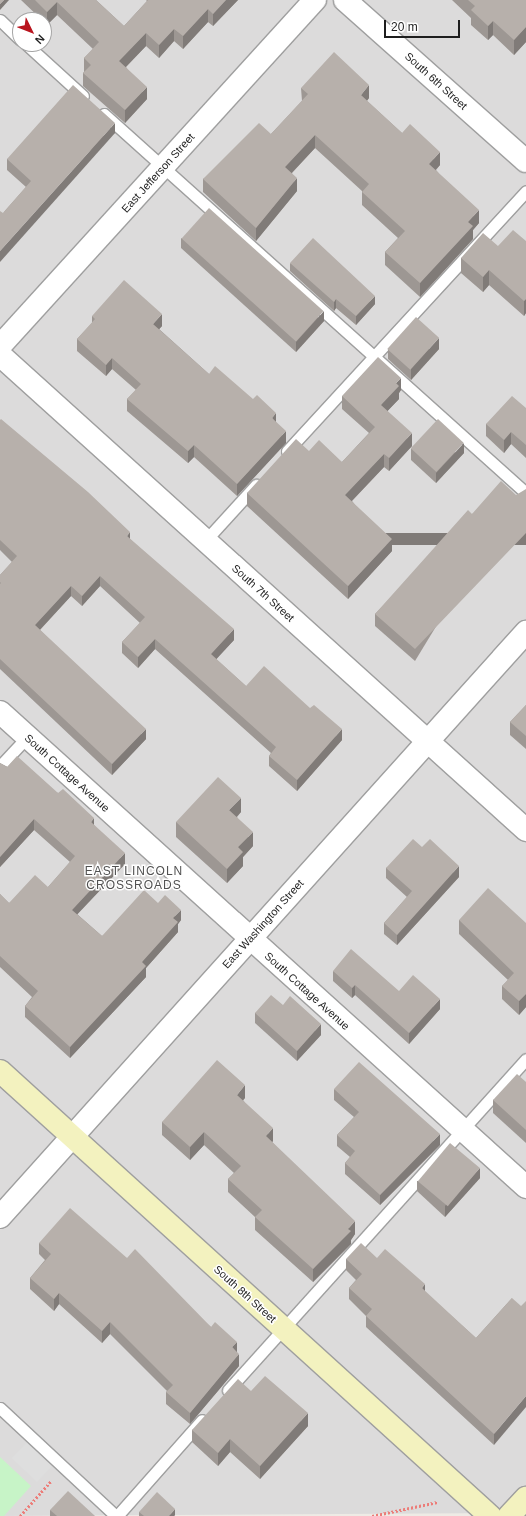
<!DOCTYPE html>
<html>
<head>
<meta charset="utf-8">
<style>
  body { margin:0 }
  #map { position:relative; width:526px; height:1516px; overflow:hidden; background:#eeebe5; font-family:Helvetica,sans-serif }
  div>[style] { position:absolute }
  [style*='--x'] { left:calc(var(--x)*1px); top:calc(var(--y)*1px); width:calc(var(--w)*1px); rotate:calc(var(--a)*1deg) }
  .residential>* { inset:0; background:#dcdbdb }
  .park>* { inset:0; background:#c7f4c7 }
  .parking>* { inset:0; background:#dedede; transform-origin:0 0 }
  .path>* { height:2.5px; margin-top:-1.25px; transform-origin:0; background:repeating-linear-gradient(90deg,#ec7d79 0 2px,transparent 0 4px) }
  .roads { filter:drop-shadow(1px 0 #9f9f9f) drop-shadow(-1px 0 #9f9f9f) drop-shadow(0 1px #9f9f9f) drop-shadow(0 -1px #9f9f9f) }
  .service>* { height:11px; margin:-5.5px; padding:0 5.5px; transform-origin:5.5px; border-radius:5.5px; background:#fff }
  .minor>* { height:22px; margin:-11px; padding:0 11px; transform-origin:11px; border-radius:11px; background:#fff }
  .secondary>* { height:22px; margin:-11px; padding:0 11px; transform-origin:11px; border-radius:11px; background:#f3f2bf }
  .wall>* { inset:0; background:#9d9793 }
  .shaded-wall>* { inset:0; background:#807b78; transform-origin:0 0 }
  .building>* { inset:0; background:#b7b0ab; transform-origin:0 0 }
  span { translate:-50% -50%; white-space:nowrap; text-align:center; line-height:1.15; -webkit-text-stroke:3px #fff; paint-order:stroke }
  .street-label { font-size:11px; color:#1e1e1e }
  .neighbourhood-label { font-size:12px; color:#515151; letter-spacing:1px }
  .north { position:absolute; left:12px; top:12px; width:40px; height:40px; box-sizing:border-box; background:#fff; border:1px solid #a5a5a5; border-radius:50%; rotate:133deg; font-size:11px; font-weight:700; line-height:16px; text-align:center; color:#1e1e1e }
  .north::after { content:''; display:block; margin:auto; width:14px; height:18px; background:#b9141e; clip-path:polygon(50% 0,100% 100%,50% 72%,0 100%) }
  .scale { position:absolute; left:384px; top:20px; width:76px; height:18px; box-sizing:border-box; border:2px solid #1e1e1e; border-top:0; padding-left:5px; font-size:12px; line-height:14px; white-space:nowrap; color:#1e1e1e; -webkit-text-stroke:3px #fff; paint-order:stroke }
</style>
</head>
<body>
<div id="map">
  <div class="residential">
    <div style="clip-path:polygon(evenodd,0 0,526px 0,526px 1513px,0 1516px,0 0,20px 20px,44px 20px,44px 44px,20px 44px,20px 20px)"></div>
  </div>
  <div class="park">
    <div style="clip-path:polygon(0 1457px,31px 1486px,4px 1516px,0 1516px)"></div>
  </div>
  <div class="parking">
    <div style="left:29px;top:1440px;width:35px;height:25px;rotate:44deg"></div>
  </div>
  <div class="path">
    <div style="--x:20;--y:1516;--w:47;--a:-48.5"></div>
    <div style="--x:372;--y:1516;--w:67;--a:-12"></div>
  </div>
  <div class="roads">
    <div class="service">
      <div style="--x:0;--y:20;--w:28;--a:44"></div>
      <div style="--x:26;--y:44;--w:77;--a:42.4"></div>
      <div style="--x:104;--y:114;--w:567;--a:41.93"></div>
      <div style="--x:287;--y:451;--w:353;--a:-47.4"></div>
      <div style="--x:205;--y:541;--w:76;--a:-47.7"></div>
      <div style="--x:0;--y:766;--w:40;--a:-47"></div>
      <div style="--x:228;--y:1390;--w:445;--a:-48"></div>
      <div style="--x:0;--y:1408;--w:158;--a:43"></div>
      <div style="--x:117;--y:1516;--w:128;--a:-48.5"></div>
    </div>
    <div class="minor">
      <div style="--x:345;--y:0;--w:242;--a:41.7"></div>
      <div style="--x:0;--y:346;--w:468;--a:-47.7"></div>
      <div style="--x:0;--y:355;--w:709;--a:42.08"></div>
      <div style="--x:0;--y:712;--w:709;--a:42.08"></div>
      <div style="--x:0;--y:1217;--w:787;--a:-48.04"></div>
    </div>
    <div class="secondary">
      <div style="--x:0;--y:1071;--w:662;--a:42.24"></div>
      <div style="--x:509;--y:1516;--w:25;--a:-47"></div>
    </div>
  </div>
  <div class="wall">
    <div style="clip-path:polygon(21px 0,96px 0,124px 26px,147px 1px,146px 0,238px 0,213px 26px,208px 22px,183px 49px,174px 41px,159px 58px,146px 46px,126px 67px,147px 99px,125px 123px,83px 86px,83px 73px,84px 72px,84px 58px,93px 49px,57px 15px,47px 25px,44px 22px,44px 20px,42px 20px)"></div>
    <div style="clip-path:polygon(452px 0,526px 0,526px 42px,514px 55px,493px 35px,488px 40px,471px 25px,471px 18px)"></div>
    <div style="clip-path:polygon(301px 88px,369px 98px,367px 101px,402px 133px,440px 165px,436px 170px,479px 223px,473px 230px,473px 239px,420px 297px,385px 265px,385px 252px,398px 238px,362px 205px,362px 191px,315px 148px,292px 173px,297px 191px,256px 241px,203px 192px,203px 179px,271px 134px,302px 101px)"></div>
    <div style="clip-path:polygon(115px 133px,3px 213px,26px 187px,7px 170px,7px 159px)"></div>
    <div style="clip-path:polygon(181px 238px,324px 321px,296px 352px,181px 248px)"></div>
    <div style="clip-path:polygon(526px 241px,526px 313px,524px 316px,489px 285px,483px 292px,461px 273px,461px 258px,498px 246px)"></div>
    <div style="clip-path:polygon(290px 263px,375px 304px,356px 325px,336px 308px,334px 311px,290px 271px)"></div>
    <div style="clip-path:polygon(92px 316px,162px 326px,159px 329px,209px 374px,276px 422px,286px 443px,237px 496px,194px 457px,188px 463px,127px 411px,127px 399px,136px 390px,112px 369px,106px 376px,77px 351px,77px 339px,92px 323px)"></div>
    <div style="clip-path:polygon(388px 349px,439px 349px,411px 380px,388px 359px)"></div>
    <div style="clip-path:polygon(401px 390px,399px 393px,399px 399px,387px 411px,412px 446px,389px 471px,384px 467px,352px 501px,392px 551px,348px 599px,247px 506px,247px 493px,309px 451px,342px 462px,369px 433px,342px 409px,342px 396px)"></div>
    <div style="clip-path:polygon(526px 408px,526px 458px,511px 444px,504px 453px,486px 436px,486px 424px)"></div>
    <div style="clip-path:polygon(0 420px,130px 539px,234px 640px,216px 659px,246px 686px,342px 740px,297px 791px,269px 766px,269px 756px,271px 753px,155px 649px,138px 668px,122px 653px,122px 642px,140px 623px,100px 586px,82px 606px,71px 596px,40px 630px,146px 739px,112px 775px,0 669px,0 575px,12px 562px,0 550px)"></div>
    <div style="clip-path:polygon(411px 449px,464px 453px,436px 483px,411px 460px)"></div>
    <div style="clip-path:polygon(516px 495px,415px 661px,375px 626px,375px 614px,472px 514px)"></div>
    <div style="clip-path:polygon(526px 705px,526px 749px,510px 735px,510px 722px)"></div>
    <div style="clip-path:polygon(0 763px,58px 793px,94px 825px,125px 864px,77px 914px,102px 936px,158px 903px,181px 920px,178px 924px,178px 932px,146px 968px,146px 977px,70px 1058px,25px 1017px,25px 1006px,32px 997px,0 967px,0 894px,9px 903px,48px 887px,70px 862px,34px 830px,0 867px)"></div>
    <div style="clip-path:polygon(241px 812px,237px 817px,253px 846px,243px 857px,243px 866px,227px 883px,176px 837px,176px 822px)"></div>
    <div style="clip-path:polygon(422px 847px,459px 877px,397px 945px,384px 934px,384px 923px,407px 897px,386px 878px,386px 868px)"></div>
    <div style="clip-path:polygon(459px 920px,526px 923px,526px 1007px,519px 1015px,502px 999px,502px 986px,508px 980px,459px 934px)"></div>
    <div style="clip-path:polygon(333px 971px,440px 1009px,409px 1044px,355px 995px,352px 998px,333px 981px)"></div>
    <div style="clip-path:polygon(283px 1005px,321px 1035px,297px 1061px,255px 1023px,255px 1013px)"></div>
    <div style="clip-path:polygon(526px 1082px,526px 1143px,493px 1113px,493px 1100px)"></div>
    <div style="clip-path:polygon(334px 1089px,440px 1145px,380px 1205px,345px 1174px,345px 1163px,350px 1157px,337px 1146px,337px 1135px,354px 1117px,334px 1100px)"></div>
    <div style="clip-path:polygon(245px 1098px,243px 1100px,273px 1141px,272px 1142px,355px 1234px,351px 1240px,351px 1244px,313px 1282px,255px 1230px,255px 1217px,228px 1192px,228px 1179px,234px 1173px,204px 1145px,190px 1160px,162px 1135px,162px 1122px)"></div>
    <div style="clip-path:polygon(480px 1178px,445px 1217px,417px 1191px,417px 1181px)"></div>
    <div style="clip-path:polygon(39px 1243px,127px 1258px,211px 1327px,237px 1352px,239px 1366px,190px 1424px,166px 1404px,166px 1392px,167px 1391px,110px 1334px,102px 1343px,59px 1304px,54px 1311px,30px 1289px,30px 1278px,45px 1260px,39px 1254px)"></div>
    <div style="clip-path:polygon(377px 1258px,425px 1292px,476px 1338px,512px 1298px,494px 1445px,366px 1327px,366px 1316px,349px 1299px,349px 1288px,356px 1280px,346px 1270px,346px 1259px)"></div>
    <div style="clip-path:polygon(251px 1391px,308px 1426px,260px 1479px,230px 1452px,218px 1466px,192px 1442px,192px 1430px)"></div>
    <div style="clip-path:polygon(50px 1510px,95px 1516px,50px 1516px)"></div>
    <div style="clip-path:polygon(139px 1512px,175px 1515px,174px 1516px,139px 1516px)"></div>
  </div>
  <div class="shaded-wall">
    <div style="clip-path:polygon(4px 0,9px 0,0 10px,0 4px)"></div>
    <div style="clip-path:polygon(226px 0,238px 0,213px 26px,213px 14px)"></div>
    <div style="clip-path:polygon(57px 2px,57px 15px,47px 25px,47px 12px)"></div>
    <div style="clip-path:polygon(208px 9px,208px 22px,183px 49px,183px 36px)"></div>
    <div style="clip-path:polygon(493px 21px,493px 35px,488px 40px,488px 26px)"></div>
    <div style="clip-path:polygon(526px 27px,526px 42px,514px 55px,514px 40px)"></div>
    <div style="clip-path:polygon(174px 29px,174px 41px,159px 58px,159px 45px)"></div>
    <div style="clip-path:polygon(146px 33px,146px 46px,119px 74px,119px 61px)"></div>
    <div style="clip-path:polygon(369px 85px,369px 98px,361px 108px,361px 95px)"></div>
    <div style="clip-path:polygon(147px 87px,147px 99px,125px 123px,125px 110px)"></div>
    <div style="clip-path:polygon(115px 123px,115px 133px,0 262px,0 251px)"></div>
    <div style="clip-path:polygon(315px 135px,315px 148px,285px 180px,285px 167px)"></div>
    <div style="clip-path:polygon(440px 152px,440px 165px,429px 177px,429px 164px)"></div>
    <div style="clip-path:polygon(297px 178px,297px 191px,256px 241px,256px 228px)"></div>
    <div style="clip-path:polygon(479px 210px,479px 223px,473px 230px,473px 239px,420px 297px,420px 283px,468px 222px)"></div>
    <div style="clip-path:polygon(489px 270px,489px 285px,483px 292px,483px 277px)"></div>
    <div style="clip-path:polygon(375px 296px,375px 304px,356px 325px,356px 316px)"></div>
    <div style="clip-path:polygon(336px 299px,336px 308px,334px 311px,334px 302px)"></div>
    <div style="clip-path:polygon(526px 299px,526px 313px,524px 316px,524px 301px)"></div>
    <div style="clip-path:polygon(324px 311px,324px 321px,296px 352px,296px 342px)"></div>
    <div style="clip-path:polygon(162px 314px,162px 326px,153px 336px,153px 324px)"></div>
    <div style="clip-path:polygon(439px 338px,439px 349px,411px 380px,411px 369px)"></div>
    <div style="clip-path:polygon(112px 358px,112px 369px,106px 376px,106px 365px)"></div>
    <div style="clip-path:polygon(401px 378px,401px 390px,399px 393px,399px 399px,381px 418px,381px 405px,396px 383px)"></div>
    <div style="clip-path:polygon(276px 413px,276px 424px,272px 418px)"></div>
    <div style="clip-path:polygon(286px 431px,286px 443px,237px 496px,237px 484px)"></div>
    <div style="clip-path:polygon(511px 432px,511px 444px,504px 453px,504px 440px)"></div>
    <div style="clip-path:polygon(412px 433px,412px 446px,389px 471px,389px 458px)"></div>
    <div style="clip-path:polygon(464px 443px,464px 453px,436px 483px,436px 473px)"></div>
    <div style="clip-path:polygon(194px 445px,194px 457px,188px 463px,188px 451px)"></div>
    <div style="clip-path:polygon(384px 454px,384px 467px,345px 508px,345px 495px)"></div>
    <div style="clip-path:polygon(130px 532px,130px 542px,127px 536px)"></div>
    <div style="left:526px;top:533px;width:12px;height:161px;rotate:90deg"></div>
    <div style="clip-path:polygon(392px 539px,392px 551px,348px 599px,348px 586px)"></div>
    <div style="clip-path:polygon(100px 576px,100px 586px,82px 606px,82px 596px)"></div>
    <div style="clip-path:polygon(71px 586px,71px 596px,35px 635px,35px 625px)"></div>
    <div style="clip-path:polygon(234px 629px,234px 640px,211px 665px,211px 654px)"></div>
    <div style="clip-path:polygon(155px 639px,155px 649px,138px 668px,138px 657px)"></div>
    <div style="clip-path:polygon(146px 729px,146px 739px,112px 775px,112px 764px)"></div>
    <div style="clip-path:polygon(342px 729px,342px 740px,297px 791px,297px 780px)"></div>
    <div style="clip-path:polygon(241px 798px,241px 812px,229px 825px,229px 810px)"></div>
    <div style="clip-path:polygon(94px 818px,94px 828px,91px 822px)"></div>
    <div style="clip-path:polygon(34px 819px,34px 830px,0 867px,0 857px)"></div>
    <div style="clip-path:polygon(253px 832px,253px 846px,243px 857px,243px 866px,227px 883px,227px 869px,238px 847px)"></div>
    <div style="clip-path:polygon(125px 853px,125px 864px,72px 920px,72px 910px)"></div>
    <div style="clip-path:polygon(459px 866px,459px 877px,397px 945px,397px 935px)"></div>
    <div style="clip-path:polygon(181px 910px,181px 920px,178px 924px,178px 932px,146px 968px,146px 977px,70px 1058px,70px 1047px,142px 962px,173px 918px)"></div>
    <div style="clip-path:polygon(355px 985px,355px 995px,352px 998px,352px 988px)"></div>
    <div style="clip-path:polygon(526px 994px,526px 1007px,519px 1015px,519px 1001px)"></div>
    <div style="clip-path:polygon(440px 999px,440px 1009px,409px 1044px,409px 1033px)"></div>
    <div style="clip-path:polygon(321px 1024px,321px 1035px,297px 1061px,297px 1051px)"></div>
    <div style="clip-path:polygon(245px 1085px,245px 1098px,237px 1107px,237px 1095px)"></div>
    <div style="clip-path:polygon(273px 1128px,273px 1141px,266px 1149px,266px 1136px)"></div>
    <div style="clip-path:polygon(204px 1132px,204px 1145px,190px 1160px,190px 1147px)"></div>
    <div style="clip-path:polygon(440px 1134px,440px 1145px,380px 1205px,380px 1195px)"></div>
    <div style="clip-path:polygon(480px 1168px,480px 1178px,445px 1217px,445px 1206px)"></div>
    <div style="clip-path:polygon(355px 1221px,355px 1234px,351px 1240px,351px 1244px,313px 1282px,313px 1269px)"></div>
    <div style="clip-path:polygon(425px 1284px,425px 1296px,422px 1288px)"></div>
    <div style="clip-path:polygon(59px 1293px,59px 1304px,54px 1311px,54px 1299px)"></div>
    <div style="clip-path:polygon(110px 1322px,110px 1334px,102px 1343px,102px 1331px)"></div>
    <div style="clip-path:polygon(237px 1342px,237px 1353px,232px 1347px)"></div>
    <div style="clip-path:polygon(239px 1354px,239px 1366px,190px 1424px,190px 1413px)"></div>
    <div style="clip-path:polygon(526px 1396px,526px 1407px,494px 1445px,494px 1434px)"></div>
    <div style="clip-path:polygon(308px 1413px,308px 1426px,260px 1479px,260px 1466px)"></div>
    <div style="clip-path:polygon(230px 1439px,230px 1452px,218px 1466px,218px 1453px)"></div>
    <div style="clip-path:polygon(175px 1509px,175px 1515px,174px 1516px,169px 1516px)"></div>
  </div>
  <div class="building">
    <div style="clip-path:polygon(0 0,4px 0,0 4px)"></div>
    <div style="clip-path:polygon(35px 0,96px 0,124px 26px,148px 0,226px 0,213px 14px,208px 9px,183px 36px,174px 29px,159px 45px,146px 33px,119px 61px,147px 87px,125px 110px,83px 73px,91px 65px,84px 58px,99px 42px,57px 2px,47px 12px)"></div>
    <div style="clip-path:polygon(468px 0,526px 0,526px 27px,514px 40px,493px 21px,488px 26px,471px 10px,475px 6px)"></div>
    <div style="clip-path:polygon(334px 52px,369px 85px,361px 95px,402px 133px,410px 124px,440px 152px,429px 164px,479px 210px,468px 222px,473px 226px,420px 283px,385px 252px,405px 231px,362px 192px,369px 184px,315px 135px,285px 167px,297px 178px,256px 228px,203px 179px,259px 123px,271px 134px,308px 94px,301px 88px)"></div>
    <div style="clip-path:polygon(73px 85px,115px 123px,0 251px,0 211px,3px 213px,31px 181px,7px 159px)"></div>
    <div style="left:209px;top:208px;width:154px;height:41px;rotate:42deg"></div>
    <div style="clip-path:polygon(513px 230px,526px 241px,526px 299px,524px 301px,489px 270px,483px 277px,461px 258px,483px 233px,498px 246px)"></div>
    <div style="clip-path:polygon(313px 238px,375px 296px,356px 316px,336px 299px,334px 302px,290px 263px)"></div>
    <div style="clip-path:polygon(124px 280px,162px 314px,153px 324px,209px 374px,215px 366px,253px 399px,257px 395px,276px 413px,272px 418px,286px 431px,237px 484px,194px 445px,188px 451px,127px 399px,141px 384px,112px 358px,106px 365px,77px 339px,95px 319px,92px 316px)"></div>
    <div style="left:416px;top:317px;width:31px;height:43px;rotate:42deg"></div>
    <div style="clip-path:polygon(378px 357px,401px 378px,396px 383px,399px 386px,381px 405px,412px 433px,389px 458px,384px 454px,345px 495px,392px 539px,348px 586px,247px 493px,296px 439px,309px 451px,319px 440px,342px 462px,375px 427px,342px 396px)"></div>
    <div style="clip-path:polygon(512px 396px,526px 408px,526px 445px,511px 432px,504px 440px,486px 424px)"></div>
    <div style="clip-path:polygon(1px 419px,88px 492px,130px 532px,127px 536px,234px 629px,211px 654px,246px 686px,264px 666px,310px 708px,314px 705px,342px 729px,297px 780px,269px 756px,276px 747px,155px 639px,138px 657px,122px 642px,145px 617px,100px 576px,82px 596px,71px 586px,35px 625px,146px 729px,112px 764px,0 659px,0 584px,1px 583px,0 582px,0 575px,17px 556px,0 540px,0 420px)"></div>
    <div style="left:438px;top:419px;width:35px;height:40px;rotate:43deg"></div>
    <div style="clip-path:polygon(501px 481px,516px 495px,526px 489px,526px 533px,415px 649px,375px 614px,468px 510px,472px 514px)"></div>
    <div style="clip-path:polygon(526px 705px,526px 736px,510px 722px)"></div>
    <div style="clip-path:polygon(17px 756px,58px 793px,63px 789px,94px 818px,91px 822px,125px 853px,72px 910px,102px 936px,144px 890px,158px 903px,165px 895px,181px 910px,173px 918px,178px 922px,142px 962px,146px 966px,70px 1047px,25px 1006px,38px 991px,0 956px,0 894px,9px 903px,35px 875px,48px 887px,75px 856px,34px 819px,0 857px,0 763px,7px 767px)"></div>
    <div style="clip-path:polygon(218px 777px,241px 798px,229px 810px,253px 832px,238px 847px,243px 852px,227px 869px,176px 822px)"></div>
    <div style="clip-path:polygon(413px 839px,422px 847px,430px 839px,459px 866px,397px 935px,384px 923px,412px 891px,386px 868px)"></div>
    <div style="clip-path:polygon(488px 888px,526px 923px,526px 994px,519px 1001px,502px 986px,514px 973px,459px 920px)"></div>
    <div style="clip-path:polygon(351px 949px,399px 991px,413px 975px,440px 999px,409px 1033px,355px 985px,352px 988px,333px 971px)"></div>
    <div style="clip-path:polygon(271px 995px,283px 1005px,290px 996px,321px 1024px,297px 1051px,255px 1013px)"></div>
    <div style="clip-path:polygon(217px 1060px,245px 1085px,237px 1095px,273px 1128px,266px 1136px,355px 1221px,348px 1229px,351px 1231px,313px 1269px,255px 1217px,262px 1210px,228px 1179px,241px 1166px,204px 1132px,190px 1147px,162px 1122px)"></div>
    <div style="clip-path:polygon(359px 1062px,440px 1134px,380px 1195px,345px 1163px,355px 1151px,337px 1135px,359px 1112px,334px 1089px)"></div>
    <div style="clip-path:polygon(517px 1074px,526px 1082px,526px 1130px,493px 1100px)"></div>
    <div style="left:450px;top:1143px;width:39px;height:50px;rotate:40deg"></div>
    <div style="clip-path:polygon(70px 1208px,127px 1258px,135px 1249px,211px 1327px,215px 1322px,237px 1342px,232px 1347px,239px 1354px,190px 1413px,166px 1392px,173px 1385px,110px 1322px,102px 1331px,59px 1293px,54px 1299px,30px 1278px,51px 1254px,39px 1243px)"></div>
    <div style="clip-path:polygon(361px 1243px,377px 1258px,385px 1249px,425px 1284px,422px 1288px,476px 1338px,512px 1298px,521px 1306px,526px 1301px,526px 1396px,494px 1434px,366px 1316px,372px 1309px,349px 1288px,362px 1274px,346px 1259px)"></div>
    <div style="clip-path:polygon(265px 1376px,308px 1413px,260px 1466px,230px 1439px,218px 1453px,192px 1430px,238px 1379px,251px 1391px)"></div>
    <div style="clip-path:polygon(68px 1491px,95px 1516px,57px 1516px,50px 1510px)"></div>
    <div style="clip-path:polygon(157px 1492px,175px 1509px,169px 1516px,144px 1516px,139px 1512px)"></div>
  </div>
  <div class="street-label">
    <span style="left:436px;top:81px;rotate:42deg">South 6th Street</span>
    <span style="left:158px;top:173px;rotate:-48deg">East Jefferson Street</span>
    <span style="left:263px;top:593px;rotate:42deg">South 7th Street</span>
    <span style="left:67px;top:773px;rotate:42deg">South Cottage Avenue</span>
    <span style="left:263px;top:924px;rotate:-48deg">East Washington Street</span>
    <span style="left:307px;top:991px;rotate:42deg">South Cottage Avenue</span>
    <span style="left:245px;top:1294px;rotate:42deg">South 8th Street</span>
  </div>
  <div class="neighbourhood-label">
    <span style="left:134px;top:879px">EAST LINCOLN<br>CROSSROADS</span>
  </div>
  <div class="north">N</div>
  <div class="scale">20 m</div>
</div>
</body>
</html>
